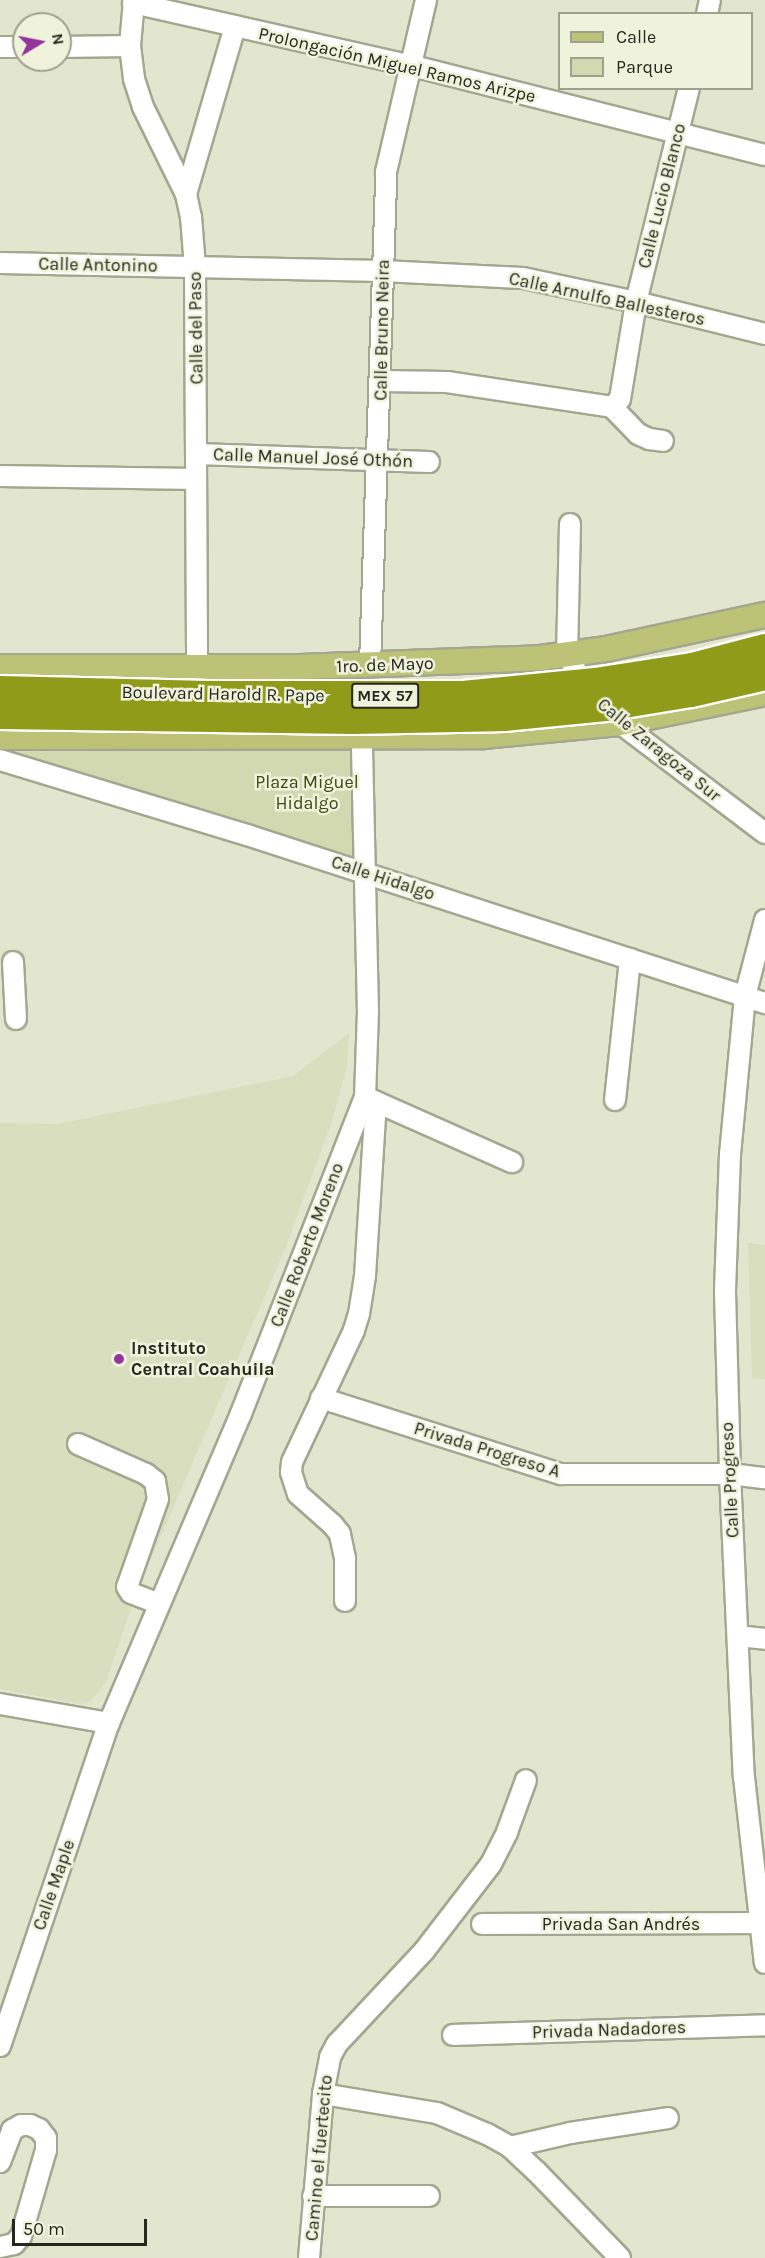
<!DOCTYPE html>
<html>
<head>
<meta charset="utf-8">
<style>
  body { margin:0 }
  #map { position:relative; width:765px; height:2258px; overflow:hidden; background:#e2e6ce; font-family:Karla,sans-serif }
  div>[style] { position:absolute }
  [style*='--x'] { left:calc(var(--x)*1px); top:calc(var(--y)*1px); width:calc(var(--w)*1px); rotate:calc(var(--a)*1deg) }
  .built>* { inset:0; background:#d9debe }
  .green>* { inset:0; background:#d2d8b0 }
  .roads { filter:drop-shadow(2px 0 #a3a790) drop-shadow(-2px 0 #a3a790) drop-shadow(0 2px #a3a790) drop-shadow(0 -2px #a3a790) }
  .minor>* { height:20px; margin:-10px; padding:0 10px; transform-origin:10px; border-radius:10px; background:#fff }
  .major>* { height:24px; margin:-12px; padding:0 12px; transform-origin:12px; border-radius:12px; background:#bcc376 }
  .bridges { filter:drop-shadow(2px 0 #fff) drop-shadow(-2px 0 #fff) drop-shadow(0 2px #fff) drop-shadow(0 -2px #fff) }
  .highway-bridge>* { height:28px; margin:-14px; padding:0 14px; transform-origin:14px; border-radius:14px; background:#909b1a }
  .dots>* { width:16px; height:16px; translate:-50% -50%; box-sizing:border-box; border:3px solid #eff3db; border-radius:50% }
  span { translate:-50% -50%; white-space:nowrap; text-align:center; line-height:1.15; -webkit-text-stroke:5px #eff3db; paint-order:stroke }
  .shield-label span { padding:2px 4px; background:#eff3db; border:2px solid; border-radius:4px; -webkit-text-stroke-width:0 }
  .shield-label { font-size:16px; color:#26271e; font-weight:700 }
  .street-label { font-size:18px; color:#26271e }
  .park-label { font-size:18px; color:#414616 }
  .poi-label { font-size:18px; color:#26271e; font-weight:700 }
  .left { translate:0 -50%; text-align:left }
  .legend { position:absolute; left:558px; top:12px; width:195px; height:78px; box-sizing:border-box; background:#eff3db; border:2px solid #9fa18f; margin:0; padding:8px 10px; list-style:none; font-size:18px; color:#26271e }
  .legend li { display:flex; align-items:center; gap:12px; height:30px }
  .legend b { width:30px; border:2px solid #9fa18f }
  .north { position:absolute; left:12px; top:12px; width:60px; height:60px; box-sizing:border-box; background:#eff3db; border:2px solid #9fa18f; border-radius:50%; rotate:80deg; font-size:16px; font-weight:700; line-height:24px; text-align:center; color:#26271e }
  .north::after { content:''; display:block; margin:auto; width:21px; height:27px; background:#95359c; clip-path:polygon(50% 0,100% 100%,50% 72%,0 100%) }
  .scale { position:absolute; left:12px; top:2219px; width:135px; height:27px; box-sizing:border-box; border:3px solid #26271e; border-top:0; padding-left:8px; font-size:18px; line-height:21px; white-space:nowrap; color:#26271e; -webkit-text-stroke:4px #eff3db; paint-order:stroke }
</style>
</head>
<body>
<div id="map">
  <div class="built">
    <div style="clip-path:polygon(349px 1033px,347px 1066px,332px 1121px,285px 1249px,135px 1596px,106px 1682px,91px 1701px,81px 1704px,0 1689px,0 1123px,58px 1124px,293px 1076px)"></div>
    <div style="clip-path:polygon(748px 1243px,765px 1245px,765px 1379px,752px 1378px)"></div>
  </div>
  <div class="green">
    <div style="clip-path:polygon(0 745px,354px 745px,356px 858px,0 751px)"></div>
  </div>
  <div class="roads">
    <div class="minor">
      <div style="--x:134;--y:0;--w:46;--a:95"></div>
      <div style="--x:130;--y:46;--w:33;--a:83"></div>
      <div style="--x:134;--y:79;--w:29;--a:72"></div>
      <div style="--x:143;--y:107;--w:97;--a:63.7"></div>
      <div style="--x:186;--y:194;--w:24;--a:78"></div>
      <div style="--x:191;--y:217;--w:50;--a:85.4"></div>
      <div style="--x:195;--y:267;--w:401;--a:89.7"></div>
      <div style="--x:133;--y:3;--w:283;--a:12.7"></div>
      <div style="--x:409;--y:65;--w:367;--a:14.2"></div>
      <div style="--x:707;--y:14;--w:14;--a:-78"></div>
      <div style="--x:0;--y:47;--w:24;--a:0"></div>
      <div style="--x:60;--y:47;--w:70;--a:-0.8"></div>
      <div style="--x:186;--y:194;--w:175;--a:-73.7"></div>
      <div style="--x:0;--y:263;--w:383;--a:1.2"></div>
      <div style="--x:383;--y:271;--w:140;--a:2.9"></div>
      <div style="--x:523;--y:278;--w:116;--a:12"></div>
      <div style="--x:636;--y:302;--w:133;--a:13.9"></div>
      <div style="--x:381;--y:381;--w:66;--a:0.9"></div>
      <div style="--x:447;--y:382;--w:167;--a:8.6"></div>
      <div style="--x:612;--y:407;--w:37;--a:46"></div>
      <div style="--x:638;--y:434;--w:12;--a:24"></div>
      <div style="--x:649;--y:439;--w:14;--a:8"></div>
      <div style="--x:612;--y:407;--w:11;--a:-45"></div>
      <div style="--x:620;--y:399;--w:98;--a:-80.6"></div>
      <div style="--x:636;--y:302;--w:220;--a:-76.1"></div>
      <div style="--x:197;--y:454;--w:232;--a:2"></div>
      <div style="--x:0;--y:476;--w:196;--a:0.9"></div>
      <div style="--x:570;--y:524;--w:131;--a:91.3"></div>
      <div style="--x:567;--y:655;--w:42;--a:59.7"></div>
      <div style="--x:370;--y:665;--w:493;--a:-88.1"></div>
      <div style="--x:386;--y:172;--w:177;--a:-76.9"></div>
      <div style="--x:612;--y:717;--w:192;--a:37.2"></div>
      <div style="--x:0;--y:760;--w:258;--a:16.9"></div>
      <div style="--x:247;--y:835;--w:545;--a:17.97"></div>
      <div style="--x:765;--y:920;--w:79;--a:104.7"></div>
      <div style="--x:745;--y:996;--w:159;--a:95.4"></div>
      <div style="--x:730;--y:1154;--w:138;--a:92.1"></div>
      <div style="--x:725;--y:1292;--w:182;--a:88.4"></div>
      <div style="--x:730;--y:1474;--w:303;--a:87.4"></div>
      <div style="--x:744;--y:1777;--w:187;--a:83.6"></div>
      <div style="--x:13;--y:962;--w:57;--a:87"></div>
      <div style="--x:365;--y:1097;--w:161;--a:23.9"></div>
      <div style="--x:615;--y:1100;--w:142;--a:-83.9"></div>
      <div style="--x:321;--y:1398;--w:252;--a:17.6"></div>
      <div style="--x:561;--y:1474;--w:169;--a:0"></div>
      <div style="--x:730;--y:1474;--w:35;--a:7"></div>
      <div style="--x:78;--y:1444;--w:74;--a:23.8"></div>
      <div style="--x:146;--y:1474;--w:11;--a:38"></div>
      <div style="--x:155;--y:1481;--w:18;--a:81"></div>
      <div style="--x:158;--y:1499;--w:93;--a:109.4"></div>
      <div style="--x:127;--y:1587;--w:7;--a:56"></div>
      <div style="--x:131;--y:1593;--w:30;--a:21"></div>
      <div style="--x:345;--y:1601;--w:43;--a:-90"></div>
      <div style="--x:345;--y:1558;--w:25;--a:-102"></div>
      <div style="--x:340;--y:1534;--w:11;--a:-128"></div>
      <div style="--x:333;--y:1525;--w:47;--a:-138.5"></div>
      <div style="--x:298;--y:1494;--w:23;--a:-108"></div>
      <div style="--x:291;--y:1472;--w:10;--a:-84"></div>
      <div style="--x:292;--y:1462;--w:146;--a:-64.8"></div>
      <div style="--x:354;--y:1330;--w:17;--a:-73"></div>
      <div style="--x:359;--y:1314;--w:38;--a:-81"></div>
      <div style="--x:365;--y:1276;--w:174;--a:-86.4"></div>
      <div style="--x:738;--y:1636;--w:27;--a:6"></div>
      <div style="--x:0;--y:1704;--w:111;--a:9.9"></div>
      <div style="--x:482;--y:1924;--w:277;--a:-0.2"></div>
      <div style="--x:453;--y:2035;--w:312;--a:-1.8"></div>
      <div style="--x:0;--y:2046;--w:341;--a:-71.4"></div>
      <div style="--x:109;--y:1723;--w:334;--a:-66.9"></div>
      <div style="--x:240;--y:1416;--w:343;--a:-68.6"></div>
      <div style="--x:365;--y:1097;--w:85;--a:-88"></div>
      <div style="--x:368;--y:1012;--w:274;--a:-91.3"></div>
      <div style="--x:323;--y:2094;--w:116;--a:9.5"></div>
      <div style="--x:437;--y:2113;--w:54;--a:22.8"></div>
      <div style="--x:487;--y:2134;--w:26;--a:29"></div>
      <div style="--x:510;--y:2147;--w:35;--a:43"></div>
      <div style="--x:536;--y:2171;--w:121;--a:46"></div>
      <div style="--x:510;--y:2147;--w:62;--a:-13.1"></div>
      <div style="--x:570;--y:2133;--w:99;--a:-8.7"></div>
      <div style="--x:0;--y:2162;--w:34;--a:-69"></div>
      <div style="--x:12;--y:2130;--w:10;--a:-29"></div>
      <div style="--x:21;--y:2125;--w:9;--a:0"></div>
      <div style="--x:30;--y:2125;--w:10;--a:24"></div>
      <div style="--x:39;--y:2129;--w:11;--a:52"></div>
      <div style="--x:46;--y:2138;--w:12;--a:90"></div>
      <div style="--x:46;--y:2150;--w:90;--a:106.2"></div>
      <div style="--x:21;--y:2236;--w:11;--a:131"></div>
      <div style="--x:14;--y:2244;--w:14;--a:168"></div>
      <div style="--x:313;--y:2196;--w:116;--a:0"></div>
      <div style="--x:309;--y:2258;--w:165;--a:-85.1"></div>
      <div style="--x:323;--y:2094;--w:38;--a:-79"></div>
      <div style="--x:330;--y:2057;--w:15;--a:-62"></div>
      <div style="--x:337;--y:2044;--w:127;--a:-46.9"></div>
      <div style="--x:424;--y:1951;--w:110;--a:-52.4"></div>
      <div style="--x:491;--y:1864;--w:36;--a:-63"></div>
      <div style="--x:507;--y:1832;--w:55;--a:-69.9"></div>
    </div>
    <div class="major">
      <div style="--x:0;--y:667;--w:299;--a:0"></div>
      <div style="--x:299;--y:667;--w:241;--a:-2.1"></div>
      <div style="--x:540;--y:658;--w:67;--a:-7.8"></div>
      <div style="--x:606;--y:649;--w:163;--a:-12.1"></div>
      <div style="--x:0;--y:737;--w:484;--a:-0.1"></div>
      <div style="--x:484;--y:736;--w:136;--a:-5.5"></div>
      <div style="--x:619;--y:723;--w:149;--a:-11.6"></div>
    </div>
  </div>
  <div class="bridges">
    <div class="highway-bridge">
      <div style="--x:0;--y:690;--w:209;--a:1.4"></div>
      <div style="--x:209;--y:695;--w:254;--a:0"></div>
      <div style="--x:463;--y:695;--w:133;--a:-5.6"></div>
      <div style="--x:595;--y:682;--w:98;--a:-8.8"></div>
      <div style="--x:692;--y:667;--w:75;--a:-14.6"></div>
      <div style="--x:0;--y:715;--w:353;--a:0.8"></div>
      <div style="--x:353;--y:720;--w:151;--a:-1.1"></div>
      <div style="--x:504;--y:717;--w:102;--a:-5.6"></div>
      <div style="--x:606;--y:707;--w:86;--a:-9.4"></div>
      <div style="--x:691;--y:693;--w:76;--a:-12.9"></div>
    </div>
  </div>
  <div class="dots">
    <div style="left:119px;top:1359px;background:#95359c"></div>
  </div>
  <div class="shield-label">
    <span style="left:385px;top:696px">MEX 57</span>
  </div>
  <div class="street-label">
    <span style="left:397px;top:65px;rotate:13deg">Prolongación Miguel Ramos Arizpe</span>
    <span style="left:662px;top:196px;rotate:-76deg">Calle Lucio Blanco</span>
    <span style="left:98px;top:265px;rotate:1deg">Calle Antonino</span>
    <span style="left:607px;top:299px;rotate:12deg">Calle Arnulfo Ballesteros</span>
    <span style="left:196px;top:328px;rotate:-91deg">Calle del Paso</span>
    <span style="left:382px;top:330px;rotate:-89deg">Calle Bruno Neira</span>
    <span style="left:313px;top:458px;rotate:2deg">Calle Manuel José Othón</span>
    <span style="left:385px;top:665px;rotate:-2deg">1ro. de Mayo</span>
    <span style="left:223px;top:694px;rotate:1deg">Boulevard Harold R. Pape</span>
    <span style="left:659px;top:750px;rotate:39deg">Calle Zaragoza Sur</span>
    <span style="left:383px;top:878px;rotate:18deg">Calle Hidalgo</span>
    <span style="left:307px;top:1245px;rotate:-69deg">Calle Roberto Moreno</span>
    <span style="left:487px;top:1450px;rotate:17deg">Privada Progreso A</span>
    <span style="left:730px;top:1480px;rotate:-93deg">Calle Progreso</span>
    <span style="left:54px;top:1885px;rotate:-71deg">Calle Maple</span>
    <span style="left:621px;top:1924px">Privada San Andrés</span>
    <span style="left:609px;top:2030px;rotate:-2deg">Privada Nadadores</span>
    <span style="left:319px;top:2158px;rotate:-85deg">Camino el fuertecito</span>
  </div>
  <div class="park-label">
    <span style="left:307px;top:793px">Plaza Miguel<br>Hidalgo</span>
  </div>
  <div class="poi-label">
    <span class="left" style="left:131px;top:1359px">Instituto<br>Central Coahuila</span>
  </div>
  <ul class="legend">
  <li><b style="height:8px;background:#bcc376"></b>Calle</li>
  <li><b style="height:16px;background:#d2d8b0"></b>Parque</li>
  </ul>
  <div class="north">N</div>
  <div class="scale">50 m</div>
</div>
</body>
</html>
